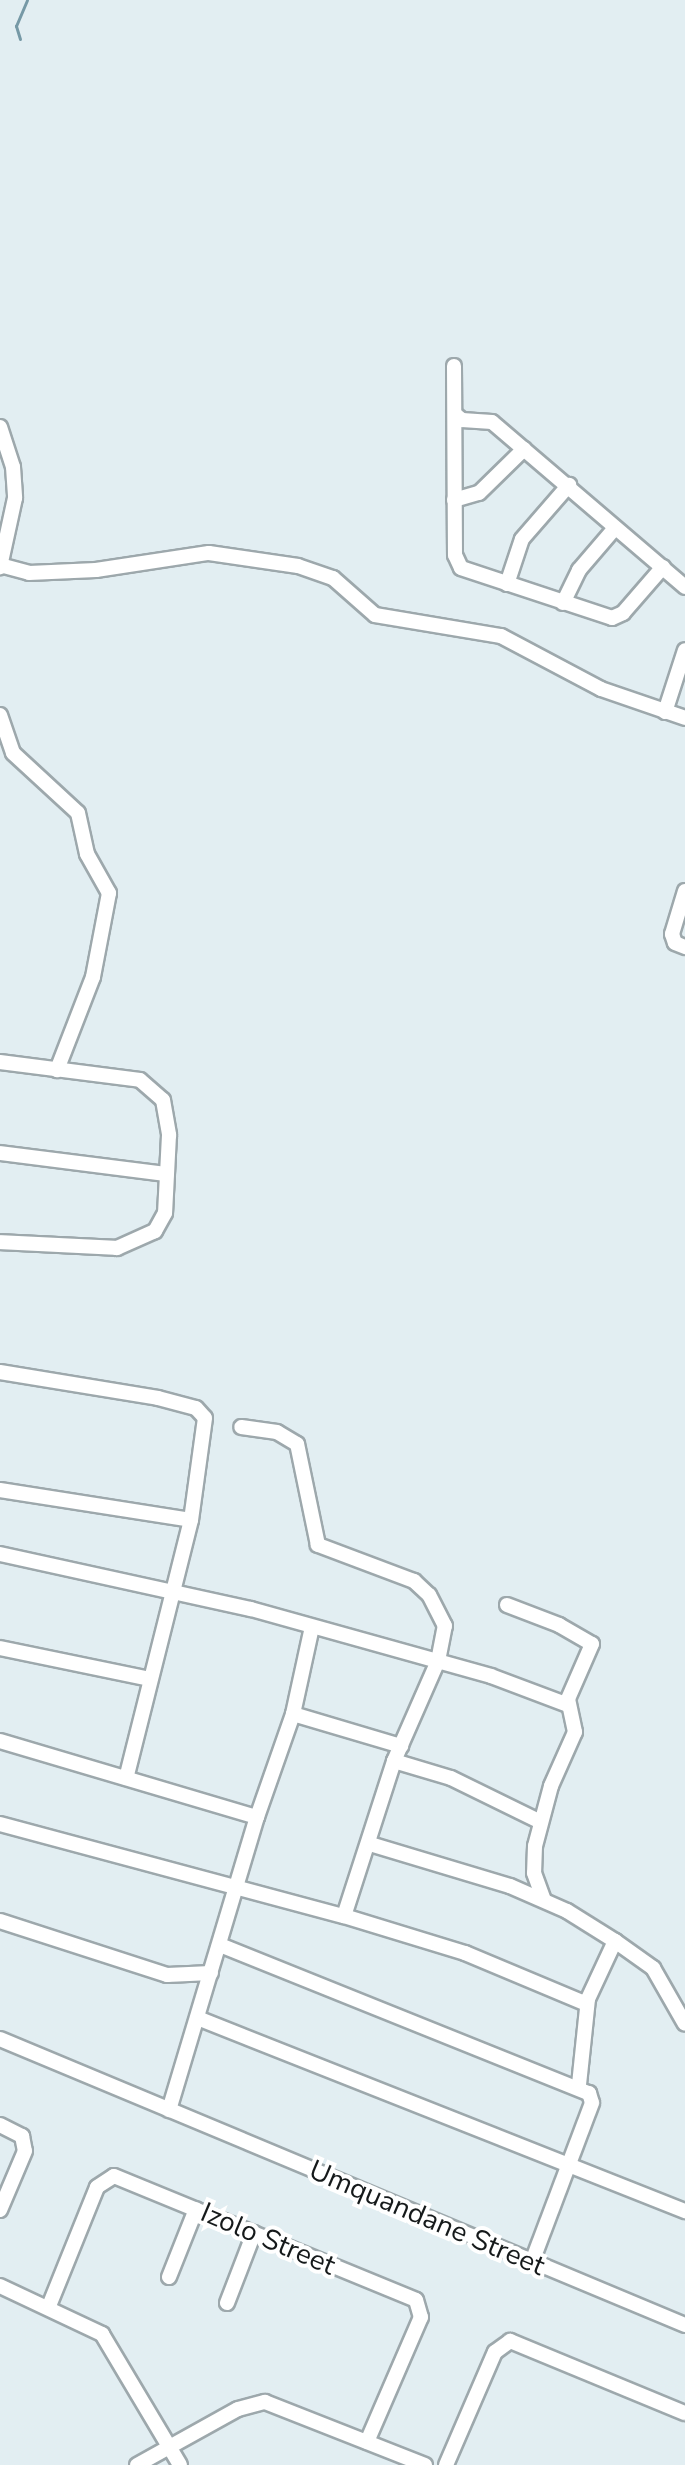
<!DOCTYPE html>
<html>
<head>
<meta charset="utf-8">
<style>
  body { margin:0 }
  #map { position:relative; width:685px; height:2465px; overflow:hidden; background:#e2eef2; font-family:"Nunito Sans",sans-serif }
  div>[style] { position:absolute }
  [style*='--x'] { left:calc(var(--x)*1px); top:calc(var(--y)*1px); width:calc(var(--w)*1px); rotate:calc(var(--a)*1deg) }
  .stream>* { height:3px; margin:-1.5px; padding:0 1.5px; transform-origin:1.5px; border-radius:1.5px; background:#7699a6 }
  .roads { filter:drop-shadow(2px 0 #9da8ac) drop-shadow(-2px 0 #9da8ac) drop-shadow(0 2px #9da8ac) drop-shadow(0 -2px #9da8ac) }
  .minor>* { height:14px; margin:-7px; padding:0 7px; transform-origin:7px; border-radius:7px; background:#fff }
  span { translate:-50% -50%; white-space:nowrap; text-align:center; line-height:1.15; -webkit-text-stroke:8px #fff; paint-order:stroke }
  .street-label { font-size:28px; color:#15191a }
</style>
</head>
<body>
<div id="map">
  <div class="stream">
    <div style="--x:20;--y:39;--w:14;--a:-107"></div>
    <div style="--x:16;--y:26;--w:28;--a:-67"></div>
  </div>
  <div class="roads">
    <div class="minor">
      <div style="--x:454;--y:366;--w:189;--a:89.7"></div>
      <div style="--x:455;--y:555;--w:14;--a:65"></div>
      <div style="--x:461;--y:568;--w:159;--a:18.3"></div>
      <div style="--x:612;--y:618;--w:12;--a:-24"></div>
      <div style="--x:623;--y:613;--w:61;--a:-49"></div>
      <div style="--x:456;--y:415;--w:8;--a:40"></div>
      <div style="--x:462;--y:420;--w:30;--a:4"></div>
      <div style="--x:492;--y:422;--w:254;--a:40.5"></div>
      <div style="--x:0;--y:427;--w:42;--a:72"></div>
      <div style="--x:13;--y:467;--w:31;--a:86"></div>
      <div style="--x:15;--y:498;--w:71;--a:102.3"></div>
      <div style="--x:454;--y:500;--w:26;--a:-16"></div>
      <div style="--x:479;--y:493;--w:63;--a:-44.4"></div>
      <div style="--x:0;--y:565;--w:30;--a:15"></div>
      <div style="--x:29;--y:573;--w:67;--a:-2.6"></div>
      <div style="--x:96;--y:570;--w:114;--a:-8.6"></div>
      <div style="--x:209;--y:553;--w:90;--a:8.3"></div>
      <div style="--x:298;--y:566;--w:37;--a:19"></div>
      <div style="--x:333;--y:578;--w:56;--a:41.4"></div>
      <div style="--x:375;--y:615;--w:128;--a:9.5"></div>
      <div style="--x:501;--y:636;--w:113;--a:27.9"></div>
      <div style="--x:601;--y:689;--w:89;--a:19"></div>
      <div style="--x:507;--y:584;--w:47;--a:-71.6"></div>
      <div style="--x:522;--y:539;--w:72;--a:-49"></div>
      <div style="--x:563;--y:603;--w:37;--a:-64"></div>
      <div style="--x:579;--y:570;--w:55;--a:-49.4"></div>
      <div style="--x:665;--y:712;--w:65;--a:-72.1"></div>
      <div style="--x:0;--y:715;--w:40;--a:71.1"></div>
      <div style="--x:13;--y:753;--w:88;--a:42.7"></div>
      <div style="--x:78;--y:813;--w:42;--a:77.6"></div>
      <div style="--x:87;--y:854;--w:45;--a:60.6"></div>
      <div style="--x:109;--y:893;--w:86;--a:100.8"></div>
      <div style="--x:93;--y:977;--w:100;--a:111.2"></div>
      <div style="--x:685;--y:891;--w:45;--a:106.8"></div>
      <div style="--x:672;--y:934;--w:9;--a:72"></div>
      <div style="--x:675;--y:943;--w:11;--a:22"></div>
      <div style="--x:0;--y:1062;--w:141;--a:7.3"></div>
      <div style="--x:140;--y:1080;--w:30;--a:41"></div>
      <div style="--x:163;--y:1100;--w:36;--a:80"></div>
      <div style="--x:169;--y:1135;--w:78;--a:92.9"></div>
      <div style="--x:165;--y:1213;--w:21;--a:119"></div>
      <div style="--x:155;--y:1231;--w:42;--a:155.9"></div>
      <div style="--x:117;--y:1248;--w:117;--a:-177.1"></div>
      <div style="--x:0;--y:1153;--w:168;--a:7.2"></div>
      <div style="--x:0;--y:1372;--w:160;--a:9.3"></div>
      <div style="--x:158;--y:1398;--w:39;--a:15"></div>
      <div style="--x:196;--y:1408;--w:13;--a:48"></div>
      <div style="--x:205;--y:1418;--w:103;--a:97.8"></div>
      <div style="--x:191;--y:1520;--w:266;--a:104.1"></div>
      <div style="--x:0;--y:1490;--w:193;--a:8.9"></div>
      <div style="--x:0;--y:1554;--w:257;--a:12.4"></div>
      <div style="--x:251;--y:1609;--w:249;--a:15.6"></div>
      <div style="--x:491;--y:1676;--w:82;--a:20.6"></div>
      <div style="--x:507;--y:1605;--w:56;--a:21"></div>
      <div style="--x:559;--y:1625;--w:38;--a:30"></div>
      <div style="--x:592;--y:1644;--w:60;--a:113.6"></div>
      <div style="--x:568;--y:1699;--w:34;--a:78"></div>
      <div style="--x:575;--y:1732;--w:59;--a:114"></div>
      <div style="--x:551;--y:1786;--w:62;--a:104.9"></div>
      <div style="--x:535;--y:1846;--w:27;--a:92"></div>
      <div style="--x:534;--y:1873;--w:29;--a:70"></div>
      <div style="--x:0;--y:1648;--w:153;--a:11.7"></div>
      <div style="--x:293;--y:1714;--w:113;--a:16.5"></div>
      <div style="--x:0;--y:1741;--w:268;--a:16.5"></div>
      <div style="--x:394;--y:1761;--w:59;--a:16.6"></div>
      <div style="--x:451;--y:1778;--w:100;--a:26.1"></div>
      <div style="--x:0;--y:1824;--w:356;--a:15"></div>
      <div style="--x:344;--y:1916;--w:163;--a:-72.1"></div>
      <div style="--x:394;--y:1761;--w:109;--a:-66.3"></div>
      <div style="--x:438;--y:1661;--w:36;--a:-79"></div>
      <div style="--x:445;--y:1626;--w:35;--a:-117"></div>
      <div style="--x:429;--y:1595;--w:21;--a:-137"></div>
      <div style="--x:414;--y:1581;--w:103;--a:-159.4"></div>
      <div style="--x:318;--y:1545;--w:103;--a:-101.7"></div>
      <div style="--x:297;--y:1444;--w:23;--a:-149"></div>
      <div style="--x:277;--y:1432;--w:36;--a:-172"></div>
      <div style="--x:370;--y:1844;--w:146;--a:16.7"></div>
      <div style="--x:510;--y:1886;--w:62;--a:23.7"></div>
      <div style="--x:567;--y:1911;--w:57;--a:32"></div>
      <div style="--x:615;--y:1941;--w:64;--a:115"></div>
      <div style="--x:588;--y:1999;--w:86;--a:96"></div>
      <div style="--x:344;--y:1916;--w:127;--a:17"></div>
      <div style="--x:465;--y:1953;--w:132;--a:22.7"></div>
      <div style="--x:0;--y:1921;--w:176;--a:17.9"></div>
      <div style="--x:167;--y:1975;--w:44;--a:-2.6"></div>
      <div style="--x:615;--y:1941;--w:47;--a:35.4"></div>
      <div style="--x:653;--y:1968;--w:64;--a:60.3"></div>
      <div style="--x:220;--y:1945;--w:398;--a:21.9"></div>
      <div style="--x:589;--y:2093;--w:10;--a:73"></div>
      <div style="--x:592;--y:2103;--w:170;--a:110.7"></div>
      <div style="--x:200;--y:2019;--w:522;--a:21.6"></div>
      <div style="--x:0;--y:2039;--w:742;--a:22.66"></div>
      <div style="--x:169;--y:2110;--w:306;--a:-73.3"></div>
      <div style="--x:257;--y:1817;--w:109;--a:-70.7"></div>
      <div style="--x:293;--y:1714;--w:89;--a:-77.7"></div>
      <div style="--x:0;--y:2125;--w:25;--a:27"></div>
      <div style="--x:22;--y:2136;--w:15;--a:79"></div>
      <div style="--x:25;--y:2151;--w:64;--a:113"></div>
      <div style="--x:169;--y:2277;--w:73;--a:-68.3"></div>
      <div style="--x:0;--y:2286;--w:113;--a:25.2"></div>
      <div style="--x:102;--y:2334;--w:152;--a:59.2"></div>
      <div style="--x:227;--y:2303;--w:75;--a:-68.9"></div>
      <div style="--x:49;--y:2306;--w:128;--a:-68"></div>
      <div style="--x:97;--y:2187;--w:20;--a:-33"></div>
      <div style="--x:114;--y:2176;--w:326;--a:22.3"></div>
      <div style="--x:416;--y:2300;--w:18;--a:74"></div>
      <div style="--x:421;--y:2317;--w:136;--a:113.4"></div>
      <div style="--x:137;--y:2465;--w:115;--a:-29"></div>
      <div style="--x:238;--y:2409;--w:28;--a:-15"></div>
      <div style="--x:265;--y:2402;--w:172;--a:21.5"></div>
      <div style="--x:446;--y:2465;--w:123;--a:-66.6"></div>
      <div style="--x:495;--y:2352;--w:19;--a:-36"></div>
      <div style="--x:510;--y:2341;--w:189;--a:22.4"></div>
    </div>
  </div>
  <div class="street-label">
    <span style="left:427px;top:2218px;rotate:23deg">Umquandane Street</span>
    <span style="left:268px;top:2239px;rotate:23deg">Izolo Street</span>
  </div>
</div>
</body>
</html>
